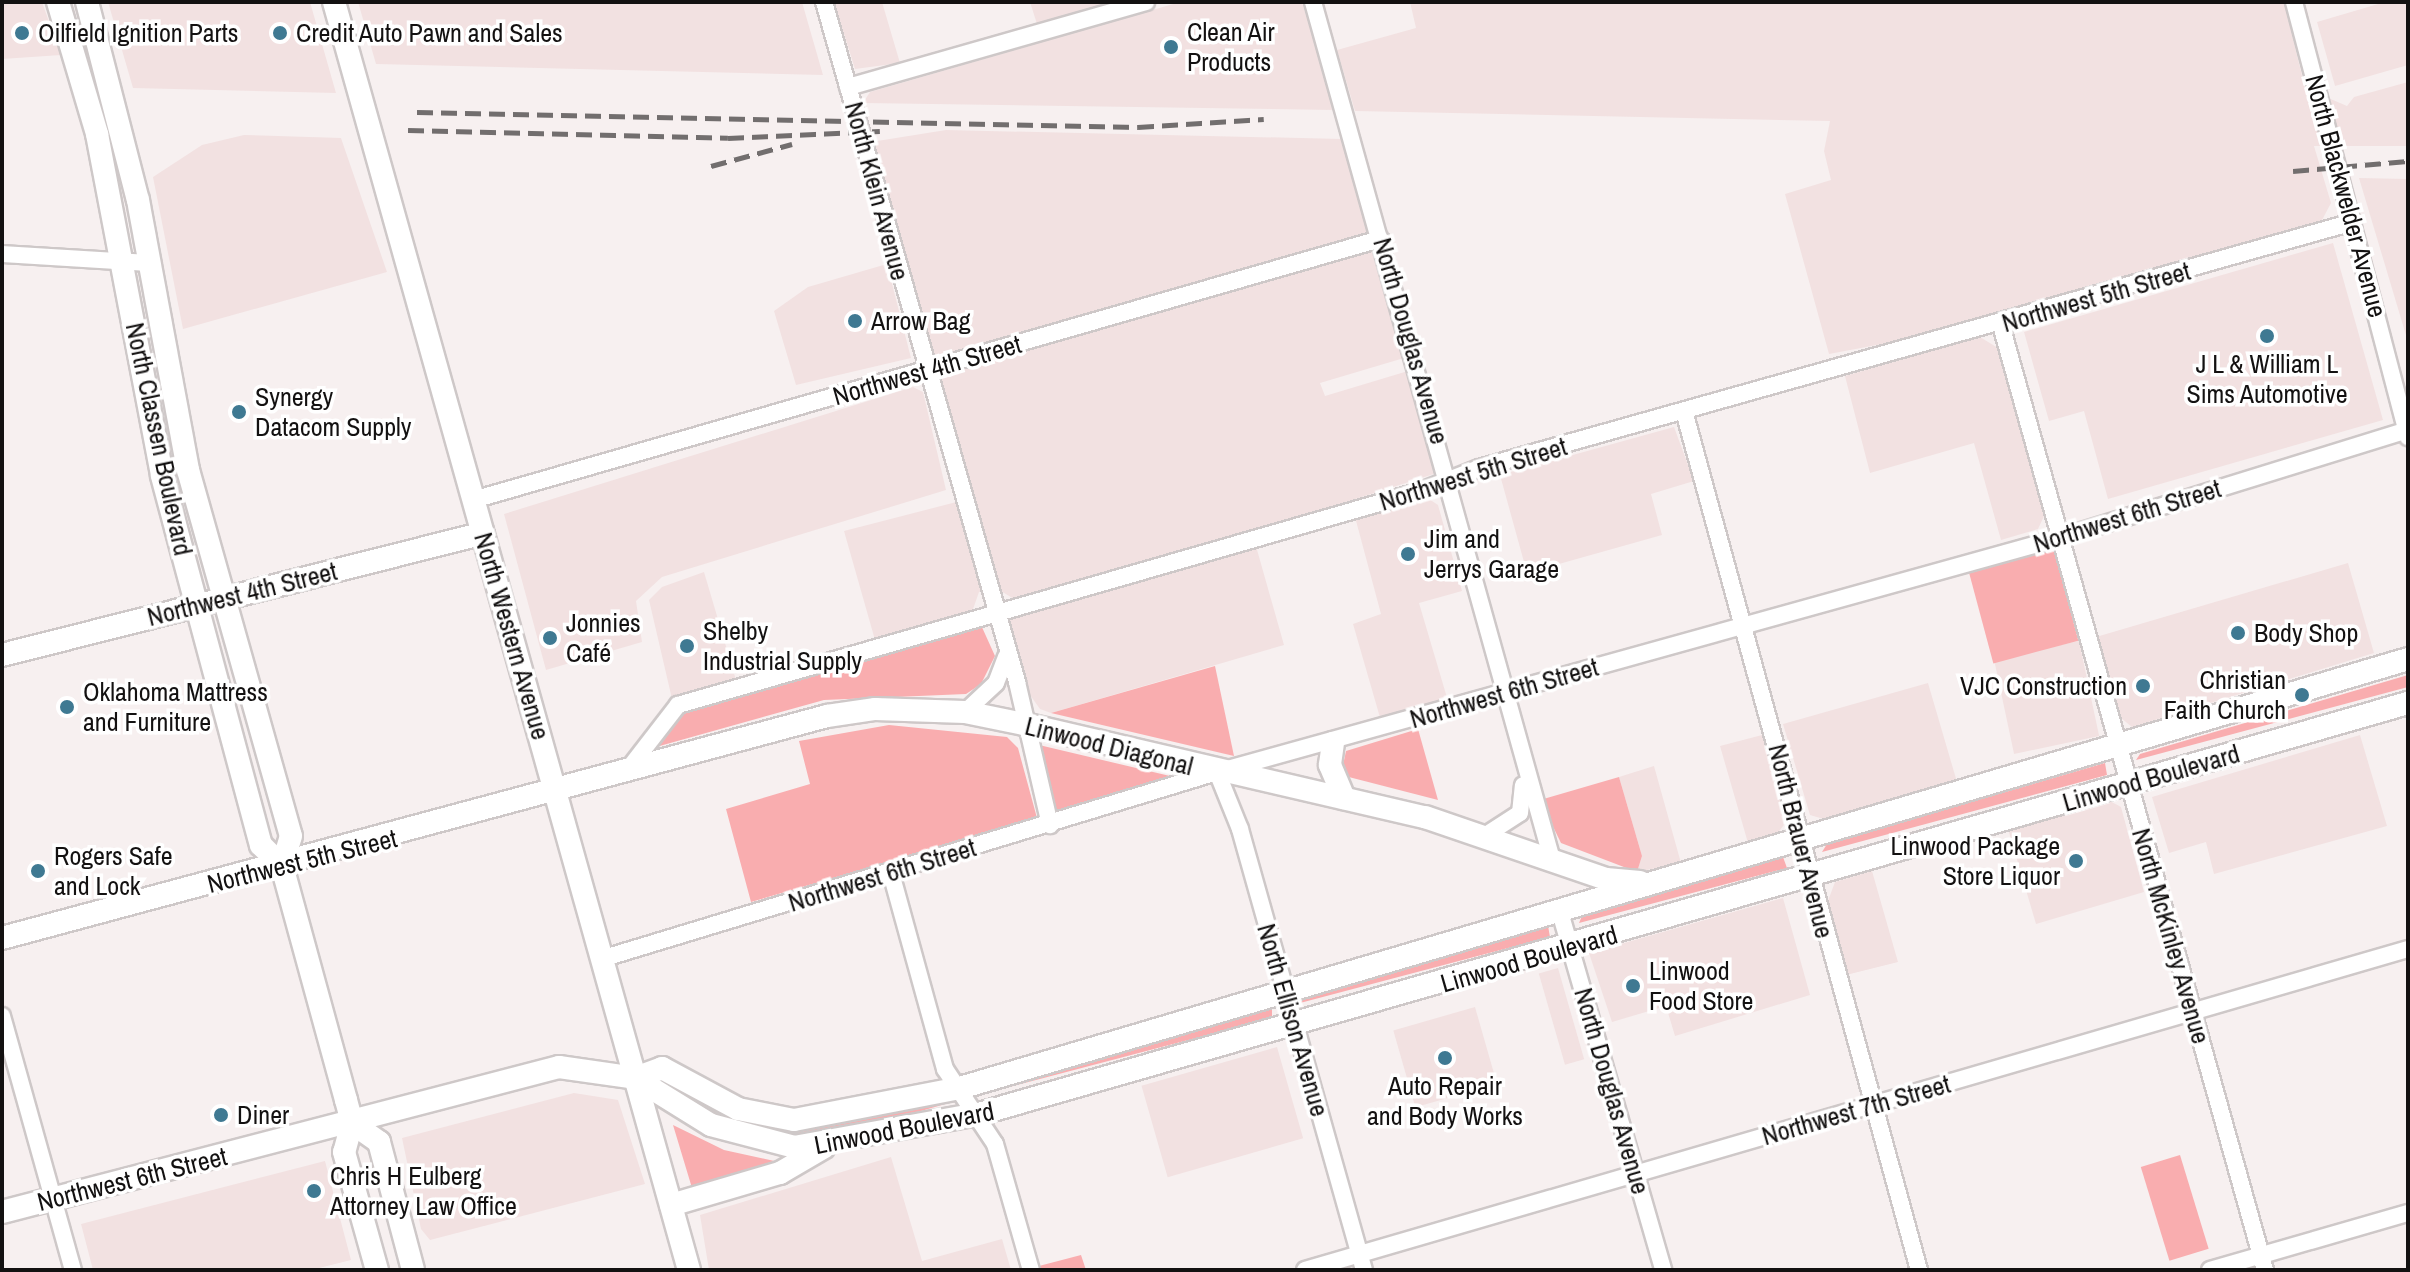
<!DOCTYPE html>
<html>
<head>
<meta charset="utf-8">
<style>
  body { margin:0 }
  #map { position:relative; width:2410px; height:1272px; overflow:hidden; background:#f7f0f0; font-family:"Archivo Narrow",sans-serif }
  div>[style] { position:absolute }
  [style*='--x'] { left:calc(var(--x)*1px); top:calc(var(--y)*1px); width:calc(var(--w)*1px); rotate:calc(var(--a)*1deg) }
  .built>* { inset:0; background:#f2e1e1; transform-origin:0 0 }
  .green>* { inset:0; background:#f9adaf; transform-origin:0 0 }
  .roads { filter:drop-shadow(2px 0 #cec8c8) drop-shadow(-2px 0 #cec8c8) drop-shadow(0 2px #cec8c8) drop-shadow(0 -2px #cec8c8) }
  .minor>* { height:16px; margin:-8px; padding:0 8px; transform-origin:8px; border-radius:8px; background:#fff }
  .major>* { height:22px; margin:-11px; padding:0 11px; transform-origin:11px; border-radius:11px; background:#fff }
  .rail>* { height:5px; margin-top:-2.5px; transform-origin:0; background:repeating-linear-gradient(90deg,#726e6e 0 16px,transparent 0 24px) }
  .dots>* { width:22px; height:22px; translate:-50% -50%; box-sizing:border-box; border:4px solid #fff; border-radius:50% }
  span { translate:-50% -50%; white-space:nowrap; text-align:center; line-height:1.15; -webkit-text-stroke:7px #fff; paint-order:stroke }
  .poi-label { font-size:26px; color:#131111 }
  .left { translate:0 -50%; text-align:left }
  .right { translate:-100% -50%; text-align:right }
  .street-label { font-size:26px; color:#131111 }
  .frame { position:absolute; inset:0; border:4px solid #131111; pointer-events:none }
</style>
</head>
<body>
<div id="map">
  <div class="built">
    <div style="clip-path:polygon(2px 2px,42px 2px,61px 55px,2px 59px)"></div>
    <div style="clip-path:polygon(108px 2px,310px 2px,336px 93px,133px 88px)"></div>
    <div style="clip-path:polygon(358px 2px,802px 2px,823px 75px,376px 64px)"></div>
    <div style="clip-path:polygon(834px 2px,882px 2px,900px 63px,855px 69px)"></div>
    <div style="clip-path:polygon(1030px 2px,1111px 2px,1037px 24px)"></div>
    <div style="clip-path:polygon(1180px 2px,1302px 2px,1335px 110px,863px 103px,870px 92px)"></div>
    <div style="clip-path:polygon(1410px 2px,2284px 2px,2305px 88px,2347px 106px,2354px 97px,2408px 82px,2408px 146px,2314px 146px,2331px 203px,2321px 222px,1919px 337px,1829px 354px,1785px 194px,1831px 180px,1824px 151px,1830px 121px,1355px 111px,1337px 50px,1416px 28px)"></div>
    <div style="clip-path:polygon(2385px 2px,2408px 2px,2408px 65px,2335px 86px,2317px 22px)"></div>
    <div style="clip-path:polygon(946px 130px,1342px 139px,1404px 358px,1320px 383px,1325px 396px,1408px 371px,1437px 473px,1252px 532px,1284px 645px,1051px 713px,1040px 709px,1023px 685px,1009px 619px,1119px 584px,1115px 570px,1014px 599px,996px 588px,979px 592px,972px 612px,875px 640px,844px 531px,972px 498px,871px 142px)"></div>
    <div style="clip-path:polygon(244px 135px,341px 138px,387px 272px,183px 329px,153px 177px,202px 145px)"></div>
    <div style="clip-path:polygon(2359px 178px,2408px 179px,2408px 342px)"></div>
    <div style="clip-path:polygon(2333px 243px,2383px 420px,2108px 499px,2084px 411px,2049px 421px,2024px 332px)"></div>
    <div style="clip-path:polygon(887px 264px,911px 358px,796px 385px,774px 311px,808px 287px)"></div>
    <div style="clip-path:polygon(1980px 337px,1998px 348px,2044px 516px,2038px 529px,2001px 540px,1974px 443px,1870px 473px,1845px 376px)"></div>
    <div style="clip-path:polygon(913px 387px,923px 392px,946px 490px,662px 577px,636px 601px,642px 642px,546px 670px,504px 514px)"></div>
    <div style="clip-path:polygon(1674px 427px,1694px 481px,1651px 494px,1662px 535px,1527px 573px,1500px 475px)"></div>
    <div style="clip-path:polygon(1426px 497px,1438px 505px,1462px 591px,1419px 603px,1448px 701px,1381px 721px,1353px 624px,1381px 614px,1355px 517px)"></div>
    <div style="clip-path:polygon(2348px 563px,2374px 653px,2132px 727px,2121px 718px,2096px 637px)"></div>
    <div style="clip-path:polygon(704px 572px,736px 680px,672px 699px,649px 600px,662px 587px)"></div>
    <div style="left:2079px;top:641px;width:97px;height:87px;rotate:78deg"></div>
    <div style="clip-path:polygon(1928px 683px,1957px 782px,1827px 820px,1810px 815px,1783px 724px)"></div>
    <div style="clip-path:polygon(1766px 734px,1787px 821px,1776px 835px,1748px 843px,1720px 746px)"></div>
    <div style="clip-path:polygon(2360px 735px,2387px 826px,2214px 874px,2206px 842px,2169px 853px,2152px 797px)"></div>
    <div style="clip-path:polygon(1654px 766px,1681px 863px,1637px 872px,1642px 856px,1619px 777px)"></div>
    <div style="clip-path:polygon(2108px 800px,2121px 807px,2144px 892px,2036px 924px,2008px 829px)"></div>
    <div style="clip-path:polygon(1872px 871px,1898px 962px,1846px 975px,1826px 906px,1835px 882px)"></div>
    <div style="clip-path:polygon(1783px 898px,1810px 995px,1675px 1036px,1666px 1006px,1612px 1022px,1589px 953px)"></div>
    <div style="left:1558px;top:968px;width:95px;height:20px;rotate:74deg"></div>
    <div style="left:1475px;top:1007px;width:80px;height:85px;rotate:74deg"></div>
    <div style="left:1277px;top:1047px;width:95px;height:141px;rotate:74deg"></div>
    <div style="clip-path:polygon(574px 1093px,618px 1100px,645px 1184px,430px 1240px,421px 1229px,402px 1138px)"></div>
    <div style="clip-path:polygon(891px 1157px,922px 1261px,1002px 1239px,1011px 1270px,709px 1270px,700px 1215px)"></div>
    <div style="clip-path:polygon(325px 1161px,351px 1260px,311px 1270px,93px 1270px,81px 1224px)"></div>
  </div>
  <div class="green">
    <div style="left:2053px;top:546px;width:98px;height:88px;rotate:75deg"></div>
    <div style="clip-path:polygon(981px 625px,995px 656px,981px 684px,966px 694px,824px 700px,656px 747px,679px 712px)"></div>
    <div style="clip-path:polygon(1215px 666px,1234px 756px,1051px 713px)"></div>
    <div style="clip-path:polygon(2408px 675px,2408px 687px,2136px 760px,2140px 754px)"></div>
    <div style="clip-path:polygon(889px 725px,1007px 737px,1018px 748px,1037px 818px,751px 902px,726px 809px,810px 784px,799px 741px)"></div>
    <div style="clip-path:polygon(1418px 729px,1438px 800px,1341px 775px,1346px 751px)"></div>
    <div style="clip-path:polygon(1039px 745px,1170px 776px,1171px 779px,1057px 812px)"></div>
    <div style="clip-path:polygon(2105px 763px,2107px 775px,1822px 852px,1827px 844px)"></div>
    <div style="clip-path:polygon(1619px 777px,1642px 856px,1637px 872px,1561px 843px,1540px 800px)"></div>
    <div style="clip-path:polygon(1783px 857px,1787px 868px,1579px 923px,1582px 916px)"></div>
    <div style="clip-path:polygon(1548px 926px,1550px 937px,1300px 1003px,1303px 997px)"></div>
    <div style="clip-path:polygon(1272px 1007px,1272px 1018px,983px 1094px,983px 1092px)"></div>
    <div style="clip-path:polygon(662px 1083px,741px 1123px,795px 1133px,952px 1102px,856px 1130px,795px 1136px,717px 1118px)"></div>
    <div style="clip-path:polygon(673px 1125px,724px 1150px,779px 1162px,692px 1188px)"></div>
    <div style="left:2180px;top:1155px;width:98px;height:41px;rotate:73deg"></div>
    <div style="clip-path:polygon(1081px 1255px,1086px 1270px,1040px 1270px,1039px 1266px)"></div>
  </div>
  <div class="roads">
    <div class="minor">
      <div style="--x:824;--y:2;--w:707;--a:74.15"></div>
      <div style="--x:1017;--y:682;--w:147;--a:77"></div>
      <div style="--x:1313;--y:2;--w:891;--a:74.43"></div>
      <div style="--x:2294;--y:2;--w:450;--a:75.3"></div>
      <div style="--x:848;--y:87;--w:310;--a:-15.9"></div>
      <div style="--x:2;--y:254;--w:147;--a:3.5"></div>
      <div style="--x:2001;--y:325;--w:981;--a:74.39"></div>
      <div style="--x:1684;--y:411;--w:891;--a:74.7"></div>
      <div style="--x:473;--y:500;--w:944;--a:-16.05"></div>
      <div style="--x:965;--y:712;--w:42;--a:-43.1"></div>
      <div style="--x:996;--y:683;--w:28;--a:-69"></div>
      <div style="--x:626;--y:772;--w:85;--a:-52.2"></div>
      <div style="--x:678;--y:705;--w:773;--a:-16.07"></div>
      <div style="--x:1421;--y:491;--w:62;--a:-21.6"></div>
      <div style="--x:1479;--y:468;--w:908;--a:-15.72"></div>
      <div style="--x:1217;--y:772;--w:61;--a:68"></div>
      <div style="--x:1240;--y:829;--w:458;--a:74.3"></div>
      <div style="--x:1486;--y:835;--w:40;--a:-32.9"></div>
      <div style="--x:1520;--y:813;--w:28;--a:-84"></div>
      <div style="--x:891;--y:873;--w:203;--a:74.6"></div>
      <div style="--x:945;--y:1069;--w:90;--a:56.3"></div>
      <div style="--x:995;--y:1144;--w:131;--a:74.1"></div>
      <div style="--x:1560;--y:912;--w:373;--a:73.9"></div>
      <div style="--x:601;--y:959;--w:644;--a:-16.89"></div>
      <div style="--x:1217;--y:772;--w:874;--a:-15.53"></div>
      <div style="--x:2059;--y:538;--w:365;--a:-17.2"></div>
      <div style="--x:2;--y:1016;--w:264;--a:74.4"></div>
      <div style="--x:1305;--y:1270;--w:1149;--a:-16.23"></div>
      <div style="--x:2210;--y:1270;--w:206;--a:-16.1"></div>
    </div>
    <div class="major">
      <div style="--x:58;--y:2;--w:138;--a:73.5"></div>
      <div style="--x:97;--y:134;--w:348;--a:79.2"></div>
      <div style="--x:162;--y:476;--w:382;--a:75"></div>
      <div style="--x:261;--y:845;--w:30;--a:45"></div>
      <div style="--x:282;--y:866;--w:243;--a:74.7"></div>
      <div style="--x:346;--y:1100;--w:24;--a:75"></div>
      <div style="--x:352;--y:1123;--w:30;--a:105"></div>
      <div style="--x:344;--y:1152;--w:123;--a:74.4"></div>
      <div style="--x:87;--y:2;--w:204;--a:75.6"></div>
      <div style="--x:138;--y:200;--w:275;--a:79.5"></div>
      <div style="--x:188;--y:470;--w:380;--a:74.3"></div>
      <div style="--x:291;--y:836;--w:31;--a:107"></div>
      <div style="--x:334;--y:2;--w:1317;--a:74.36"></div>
      <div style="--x:2;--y:655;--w:496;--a:-14.2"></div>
      <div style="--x:1333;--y:743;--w:22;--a:98"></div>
      <div style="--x:1330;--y:765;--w:36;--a:67"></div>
      <div style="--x:2;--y:938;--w:854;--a:-15.06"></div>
      <div style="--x:827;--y:716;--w:49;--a:-8.3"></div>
      <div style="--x:875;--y:709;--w:90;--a:1.9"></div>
      <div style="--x:965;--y:712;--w:60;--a:11.5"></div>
      <div style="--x:1024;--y:724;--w:412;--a:13.1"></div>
      <div style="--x:1425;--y:817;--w:191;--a:18.9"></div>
      <div style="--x:1606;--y:879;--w:34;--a:5"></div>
      <div style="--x:635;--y:1078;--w:29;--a:-20"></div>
      <div style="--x:662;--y:1068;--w:86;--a:28.3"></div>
      <div style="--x:738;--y:1109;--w:57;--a:11.1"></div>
      <div style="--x:794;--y:1120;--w:169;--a:-10.9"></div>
      <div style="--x:960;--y:1088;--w:1510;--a:-16.5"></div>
      <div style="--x:352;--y:1123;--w:33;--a:35"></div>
      <div style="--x:379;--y:1142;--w:132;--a:75.1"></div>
      <div style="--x:671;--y:1205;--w:114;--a:-16.4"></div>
      <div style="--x:780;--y:1173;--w:50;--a:-30.2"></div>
      <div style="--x:2;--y:1212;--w:576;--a:-14.59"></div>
      <div style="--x:559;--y:1067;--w:77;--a:8.2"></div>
      <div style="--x:635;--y:1078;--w:89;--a:31.7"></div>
      <div style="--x:711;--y:1125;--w:87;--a:14.7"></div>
      <div style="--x:795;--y:1147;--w:187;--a:-10.2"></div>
      <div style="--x:979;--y:1114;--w:1487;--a:-16.05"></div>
    </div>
  </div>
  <div class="rail">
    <div style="--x:417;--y:112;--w:721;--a:1.19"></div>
    <div style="--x:1138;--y:127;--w:126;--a:-3.6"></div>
    <div style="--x:408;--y:130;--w:320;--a:1.4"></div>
    <div style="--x:728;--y:138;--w:152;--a:-2.6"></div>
    <div style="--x:711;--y:166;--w:84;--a:-15.2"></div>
    <div style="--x:2293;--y:171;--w:115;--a:-5"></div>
  </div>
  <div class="dots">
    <div style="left:22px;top:33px;background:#3f7992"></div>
    <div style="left:280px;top:33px;background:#3f7992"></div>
    <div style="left:1171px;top:47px;background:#3f7992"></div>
    <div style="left:855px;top:321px;background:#3f7992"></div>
    <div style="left:2267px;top:336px;background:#3f7992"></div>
    <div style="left:239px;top:412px;background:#3f7992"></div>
    <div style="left:1408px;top:554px;background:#3f7992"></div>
    <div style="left:2238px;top:633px;background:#3f7992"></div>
    <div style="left:550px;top:638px;background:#3f7992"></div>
    <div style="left:687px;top:646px;background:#3f7992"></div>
    <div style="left:2143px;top:686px;background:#3f7992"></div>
    <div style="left:2302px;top:695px;background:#3f7992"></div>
    <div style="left:67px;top:707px;background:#3f7992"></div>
    <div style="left:2076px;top:861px;background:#3f7992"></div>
    <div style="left:38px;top:871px;background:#3f7992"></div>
    <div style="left:1633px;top:986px;background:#3f7992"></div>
    <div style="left:1445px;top:1058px;background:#3f7992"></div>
    <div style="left:221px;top:1115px;background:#3f7992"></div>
    <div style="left:314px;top:1191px;background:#3f7992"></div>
  </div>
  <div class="poi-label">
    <span class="left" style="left:1187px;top:47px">Clean Air<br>Products</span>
    <span class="left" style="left:38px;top:33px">Oilfield Ignition Parts</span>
    <span class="left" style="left:296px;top:33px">Credit Auto Pawn and Sales</span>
    <span class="left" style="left:871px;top:321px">Arrow Bag</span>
    <span style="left:2267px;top:379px">J L &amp; William L<br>Sims Automotive</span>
    <span class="left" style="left:255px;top:412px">Synergy<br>Datacom Supply</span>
    <span class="left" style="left:1424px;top:554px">Jim and<br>Jerrys Garage</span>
    <span class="left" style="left:566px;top:638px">Jonnies<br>Café</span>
    <span class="left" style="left:703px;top:646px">Shelby<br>Industrial Supply</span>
    <span class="left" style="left:2254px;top:633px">Body Shop</span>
    <span class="right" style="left:2286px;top:695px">Christian<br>Faith Church</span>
    <span class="right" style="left:2127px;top:686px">VJC Construction</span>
    <span class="left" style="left:83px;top:707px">Oklahoma Mattress<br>and Furniture</span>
    <span class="right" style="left:2060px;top:861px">Linwood Package<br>Store Liquor</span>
    <span class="left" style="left:54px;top:871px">Rogers Safe<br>and Lock</span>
    <span class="left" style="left:1649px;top:986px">Linwood<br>Food Store</span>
    <span style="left:1445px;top:1101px">Auto Repair<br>and Body Works</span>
    <span class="left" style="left:237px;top:1115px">Diner</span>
    <span class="left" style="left:330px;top:1191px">Chris H Eulberg<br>Attorney Law Office</span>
  </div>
  <div class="street-label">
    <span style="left:877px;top:191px;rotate:75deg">North Klein Avenue</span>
    <span style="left:2346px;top:196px;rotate:75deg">North Blackwelder Avenue</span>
    <span style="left:2096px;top:297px;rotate:-16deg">Northwest 5th Street</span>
    <span style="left:1411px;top:341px;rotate:74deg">North Douglas Avenue</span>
    <span style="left:927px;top:370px;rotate:-16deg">Northwest 4th Street</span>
    <span style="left:159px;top:439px;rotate:78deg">North Classen Boulevard</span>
    <span style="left:1473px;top:474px;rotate:-17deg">Northwest 5th Street</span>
    <span style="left:2127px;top:516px;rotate:-17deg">Northwest 6th Street</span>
    <span style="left:242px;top:594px;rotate:-14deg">Northwest 4th Street</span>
    <span style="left:512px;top:636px;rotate:74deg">North Western Avenue</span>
    <span style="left:1504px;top:693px;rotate:-16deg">Northwest 6th Street</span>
    <span style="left:1109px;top:746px;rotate:14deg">Linwood Diagonal</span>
    <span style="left:2151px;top:778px;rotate:-16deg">Linwood Boulevard</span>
    <span style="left:1801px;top:841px;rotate:76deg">North Brauer Avenue</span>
    <span style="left:302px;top:861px;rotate:-14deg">Northwest 5th Street</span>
    <span style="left:882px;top:875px;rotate:-17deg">Northwest 6th Street</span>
    <span style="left:2171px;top:936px;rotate:74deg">North McKinley Avenue</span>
    <span style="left:1529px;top:959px;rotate:-16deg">Linwood Boulevard</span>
    <span style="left:1293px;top:1020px;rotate:74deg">North Ellison Avenue</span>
    <span style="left:1612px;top:1091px;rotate:74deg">North Douglas Avenue</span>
    <span style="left:1856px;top:1110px;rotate:-16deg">Northwest 7th Street</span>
    <span style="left:904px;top:1128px;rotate:-11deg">Linwood Boulevard</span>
    <span style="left:132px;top:1179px;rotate:-14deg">Northwest 6th Street</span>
  </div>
  <div class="frame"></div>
</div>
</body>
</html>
